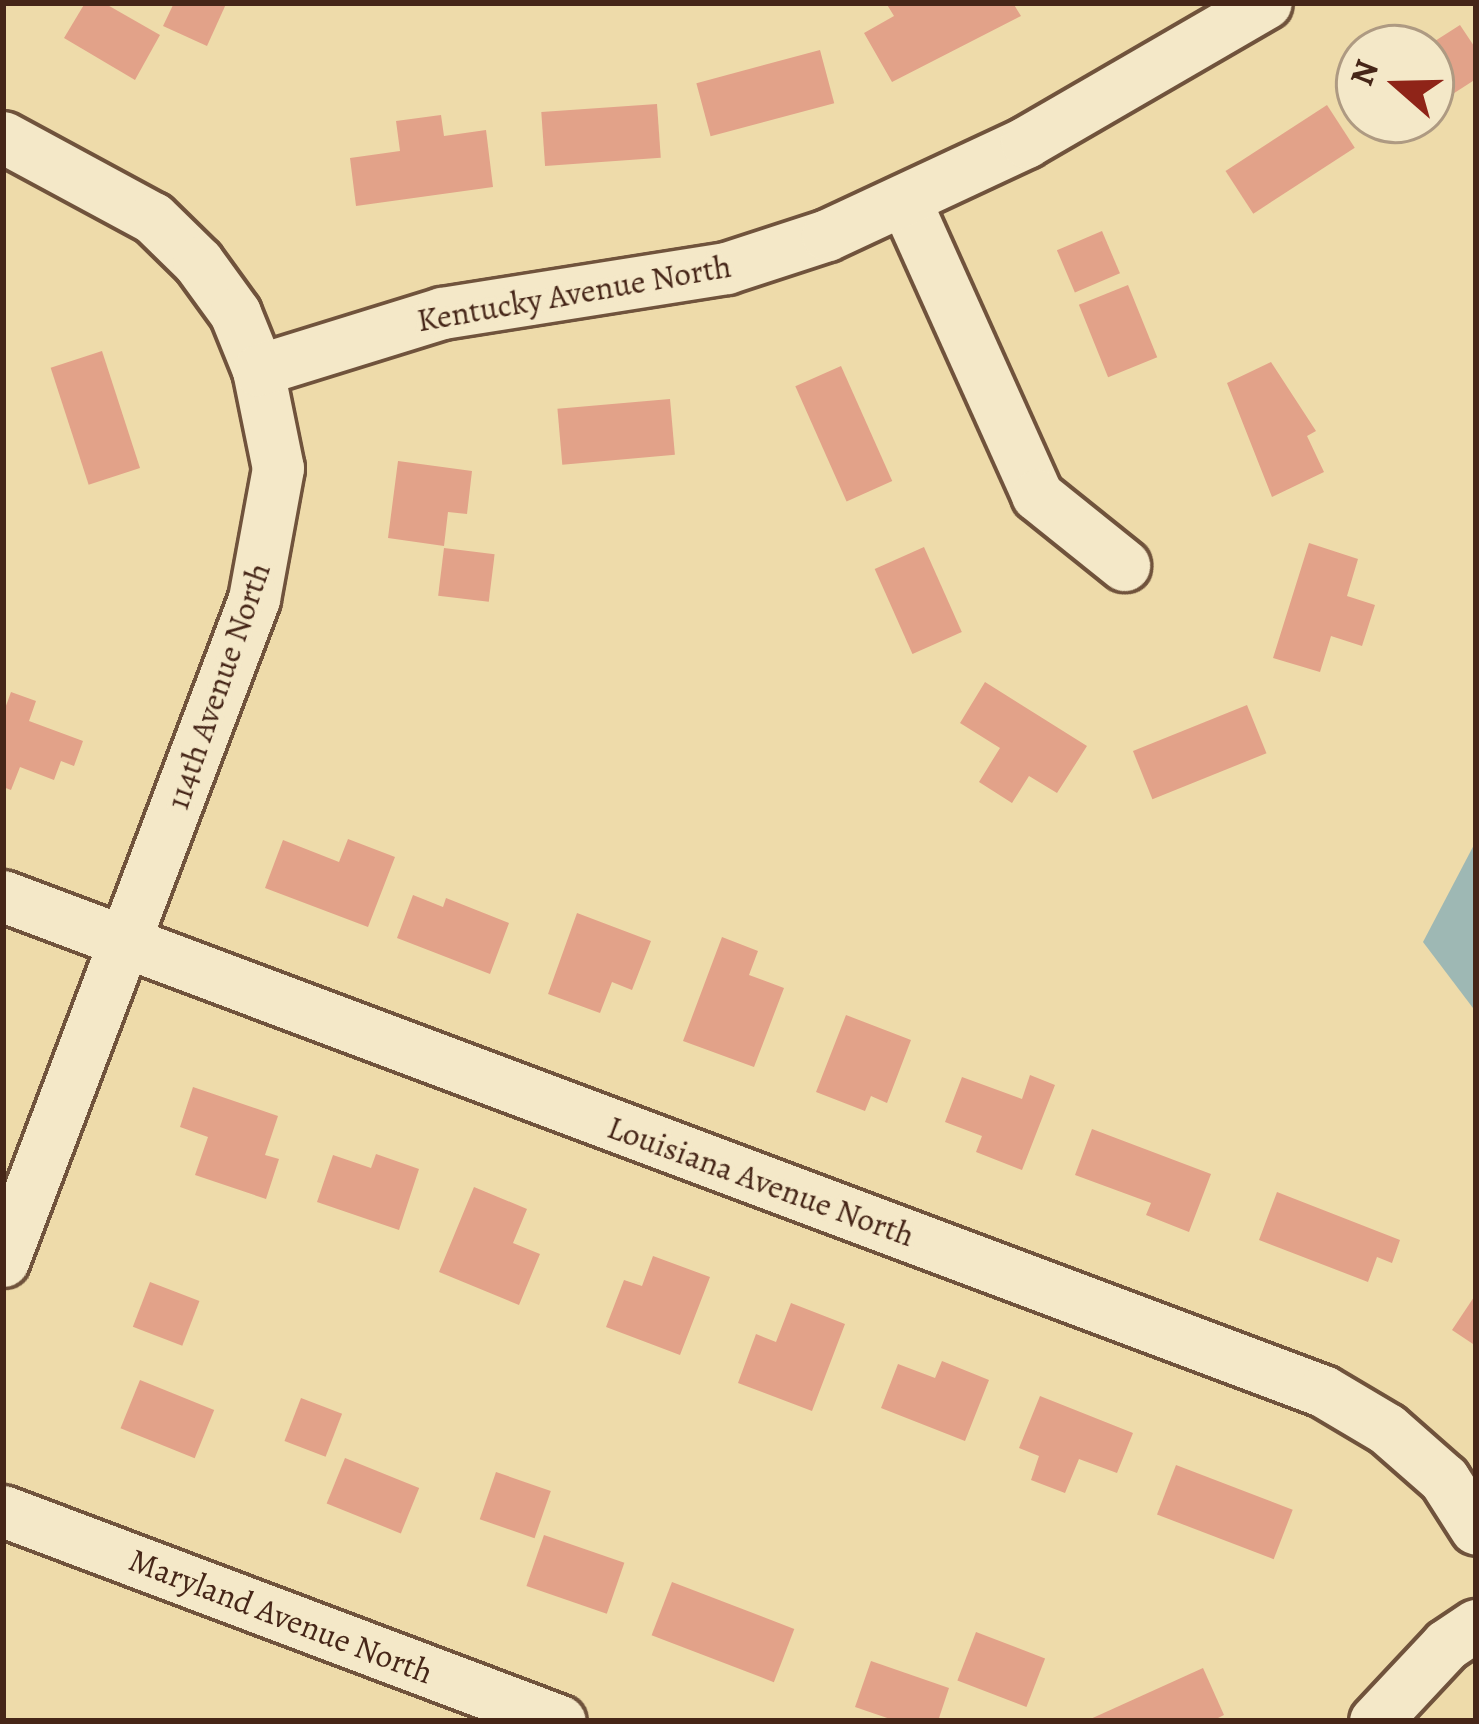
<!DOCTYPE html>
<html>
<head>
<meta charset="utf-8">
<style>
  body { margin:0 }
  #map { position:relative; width:1479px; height:1724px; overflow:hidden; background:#eedbaa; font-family:Alegreya,serif }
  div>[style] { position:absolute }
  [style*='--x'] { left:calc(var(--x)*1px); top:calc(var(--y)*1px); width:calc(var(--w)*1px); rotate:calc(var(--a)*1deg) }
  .water>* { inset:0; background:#9eb8b4 }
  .building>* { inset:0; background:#e2a289; transform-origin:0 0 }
  .roads { filter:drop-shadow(3px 0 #70533c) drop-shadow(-3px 0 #70533c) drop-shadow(0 3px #70533c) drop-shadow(0 -3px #70533c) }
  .minor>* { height:51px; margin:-25.5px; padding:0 25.5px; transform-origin:25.5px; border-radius:25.5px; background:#f4e8c8 }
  span { translate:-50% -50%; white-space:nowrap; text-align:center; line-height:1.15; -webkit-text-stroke:10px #f4e8c8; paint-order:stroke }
  .street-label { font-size:33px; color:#462618 }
  .frame { position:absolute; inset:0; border:6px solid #462618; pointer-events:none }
  .north { position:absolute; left:1335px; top:24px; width:120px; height:120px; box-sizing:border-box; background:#f4e8c8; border:3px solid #ae9a82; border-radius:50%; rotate:290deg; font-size:33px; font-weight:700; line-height:48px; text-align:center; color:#462618 }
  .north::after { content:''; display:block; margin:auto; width:42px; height:54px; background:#8f2418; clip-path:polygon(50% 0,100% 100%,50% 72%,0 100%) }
</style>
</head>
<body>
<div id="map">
  <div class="water">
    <div style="clip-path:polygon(1476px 841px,1476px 1012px,1423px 942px)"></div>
  </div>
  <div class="building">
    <div style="clip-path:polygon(85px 3px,104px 3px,160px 35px,135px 80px,64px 38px)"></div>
    <div style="clip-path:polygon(174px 3px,226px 4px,207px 46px,163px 26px)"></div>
    <div style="clip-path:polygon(886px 3px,1013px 3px,1021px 16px,892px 82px,864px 33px,894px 16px)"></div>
    <div style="clip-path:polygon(1460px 25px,1476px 49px,1476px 79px,1431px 108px,1431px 48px,1424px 48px)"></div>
    <div style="left:820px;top:50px;width:55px;height:128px;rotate:75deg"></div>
    <div style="left:657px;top:104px;width:54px;height:116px;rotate:86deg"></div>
    <div style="left:1327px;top:105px;width:51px;height:121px;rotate:57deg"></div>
    <div style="clip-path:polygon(441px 115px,444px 136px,486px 130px,493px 187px,356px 206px,350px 158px,400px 151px,396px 121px)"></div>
    <div style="left:1102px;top:231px;width:46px;height:49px;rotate:67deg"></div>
    <div style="left:1128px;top:285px;width:78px;height:53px;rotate:68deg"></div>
    <div style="left:102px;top:351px;width:123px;height:54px;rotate:72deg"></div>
    <div style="clip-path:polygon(1271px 362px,1316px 431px,1307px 436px,1324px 472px,1272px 497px,1227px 383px)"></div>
    <div style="left:841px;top:366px;width:126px;height:50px;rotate:66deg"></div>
    <div style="left:670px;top:399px;width:56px;height:113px;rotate:85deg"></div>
    <div style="clip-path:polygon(398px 461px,472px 471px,467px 514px,448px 512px,444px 546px,388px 538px)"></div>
    <div style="clip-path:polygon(1309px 543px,1358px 559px,1347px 596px,1375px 605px,1362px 646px,1331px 636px,1320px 672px,1273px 658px)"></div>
    <div style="left:924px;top:547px;width:93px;height:54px;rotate:66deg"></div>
    <div style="left:444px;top:548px;width:51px;height:48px;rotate:7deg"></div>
    <div style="clip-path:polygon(985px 682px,1087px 746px,1057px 793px,1029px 776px,1012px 803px,979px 782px,1000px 748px,960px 723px)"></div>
    <div style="clip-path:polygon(11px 692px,36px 701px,29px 721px,83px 741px,74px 766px,61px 761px,54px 780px,20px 767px,11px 790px,3px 787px,3px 714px)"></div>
    <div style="left:1247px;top:705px;width:52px;height:123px;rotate:68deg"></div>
    <div style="clip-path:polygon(348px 839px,395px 857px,368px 927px,265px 888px,283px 840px,339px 862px)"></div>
    <div style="clip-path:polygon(413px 895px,443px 907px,446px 898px,509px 923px,490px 974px,397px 938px)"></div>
    <div style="clip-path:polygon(577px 913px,651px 941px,632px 990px,612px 982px,600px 1013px,548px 994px)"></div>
    <div style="clip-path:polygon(722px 937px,758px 951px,749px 975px,784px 988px,754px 1067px,683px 1041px)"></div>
    <div style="clip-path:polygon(846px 1015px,911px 1040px,887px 1103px,871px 1096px,865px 1111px,816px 1092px)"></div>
    <div style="clip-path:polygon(1030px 1075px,1055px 1085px,1022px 1170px,976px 1152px,982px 1136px,945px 1122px,962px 1077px,1022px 1099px)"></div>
    <div style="clip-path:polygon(193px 1087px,278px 1116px,265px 1155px,279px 1159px,266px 1199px,195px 1175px,208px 1137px,180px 1127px)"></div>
    <div style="clip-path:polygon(1092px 1129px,1211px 1174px,1189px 1232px,1146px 1215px,1151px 1203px,1075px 1175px)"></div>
    <div style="clip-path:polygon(376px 1154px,419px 1169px,399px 1230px,317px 1202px,333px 1155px,371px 1168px)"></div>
    <div style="clip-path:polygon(474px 1187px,527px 1209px,513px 1243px,540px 1254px,519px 1305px,439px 1272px)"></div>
    <div style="clip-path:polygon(1277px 1192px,1400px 1240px,1392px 1263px,1377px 1257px,1368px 1282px,1259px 1240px)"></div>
    <div style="clip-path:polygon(653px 1256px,710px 1277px,680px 1355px,606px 1327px,624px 1280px,642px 1286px)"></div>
    <div style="left:150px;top:1282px;width:53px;height:48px;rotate:21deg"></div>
    <div style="clip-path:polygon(1476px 1294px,1476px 1346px,1452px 1330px)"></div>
    <div style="clip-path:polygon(791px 1303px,845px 1324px,812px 1411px,738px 1383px,756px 1334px,776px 1342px)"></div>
    <div style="clip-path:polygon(942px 1361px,989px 1380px,965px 1441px,881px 1408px,898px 1364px,935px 1378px)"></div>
    <div style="left:140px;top:1380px;width:80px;height:52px;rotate:22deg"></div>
    <div style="clip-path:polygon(1040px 1396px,1133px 1433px,1117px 1473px,1079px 1459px,1065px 1493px,1031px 1480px,1039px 1456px,1019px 1448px)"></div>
    <div style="left:301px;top:1398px;width:44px;height:46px;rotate:21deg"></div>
    <div style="left:345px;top:1458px;width:80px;height:49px;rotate:22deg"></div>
    <div style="left:1176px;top:1465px;width:125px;height:53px;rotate:21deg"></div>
    <div style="left:496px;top:1472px;width:58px;height:50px;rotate:19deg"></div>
    <div style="left:544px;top:1535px;width:85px;height:54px;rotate:19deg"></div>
    <div style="left:672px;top:1582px;width:131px;height:57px;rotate:21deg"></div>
    <div style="left:976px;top:1632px;width:74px;height:52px;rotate:21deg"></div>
    <div style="clip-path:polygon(871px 1661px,949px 1688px,938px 1721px,896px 1721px,855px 1707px)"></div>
    <div style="clip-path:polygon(1203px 1668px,1224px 1715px,1212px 1721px,1086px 1721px)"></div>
  </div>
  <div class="roads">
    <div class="minor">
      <div style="--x:3;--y:137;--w:170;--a:28.4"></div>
      <div style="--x:153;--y:218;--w:63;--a:44.4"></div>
      <div style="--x:198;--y:262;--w:63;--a:54"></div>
      <div style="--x:235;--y:313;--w:61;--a:68"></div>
      <div style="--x:258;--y:370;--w:100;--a:78.5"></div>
      <div style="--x:278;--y:468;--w:133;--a:100.4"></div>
      <div style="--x:254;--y:599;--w:708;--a:110.76"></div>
      <div style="--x:906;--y:203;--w:320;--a:65.8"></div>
      <div style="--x:1037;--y:495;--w:112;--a:38.8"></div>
      <div style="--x:258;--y:370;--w:193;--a:-17.2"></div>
      <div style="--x:442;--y:313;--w:288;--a:-9"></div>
      <div style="--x:726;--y:268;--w:106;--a:-18.1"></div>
      <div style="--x:827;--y:235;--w:220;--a:-25"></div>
      <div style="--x:1026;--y:142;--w:277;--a:-30.1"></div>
      <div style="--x:3;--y:896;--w:1410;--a:20.56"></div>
      <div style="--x:1323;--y:1391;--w:74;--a:30.7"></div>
      <div style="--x:1387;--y:1429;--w:76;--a:41.3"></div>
      <div style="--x:1444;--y:1479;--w:59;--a:57.4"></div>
      <div style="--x:3;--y:1511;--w:595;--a:20.66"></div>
      <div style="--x:1375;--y:1721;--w:104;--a:-46.9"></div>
      <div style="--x:1446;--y:1645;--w:36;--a:-34"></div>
    </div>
  </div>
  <div class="street-label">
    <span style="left:574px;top:293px;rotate:-10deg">Kentucky Avenue North</span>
    <span style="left:218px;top:686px;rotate:-71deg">114th Avenue North</span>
    <span style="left:761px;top:1181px;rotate:20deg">Louisiana Avenue North</span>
    <span style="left:281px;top:1616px;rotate:21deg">Maryland Avenue North</span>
  </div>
  <div class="frame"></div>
  <div class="north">N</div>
</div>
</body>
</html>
